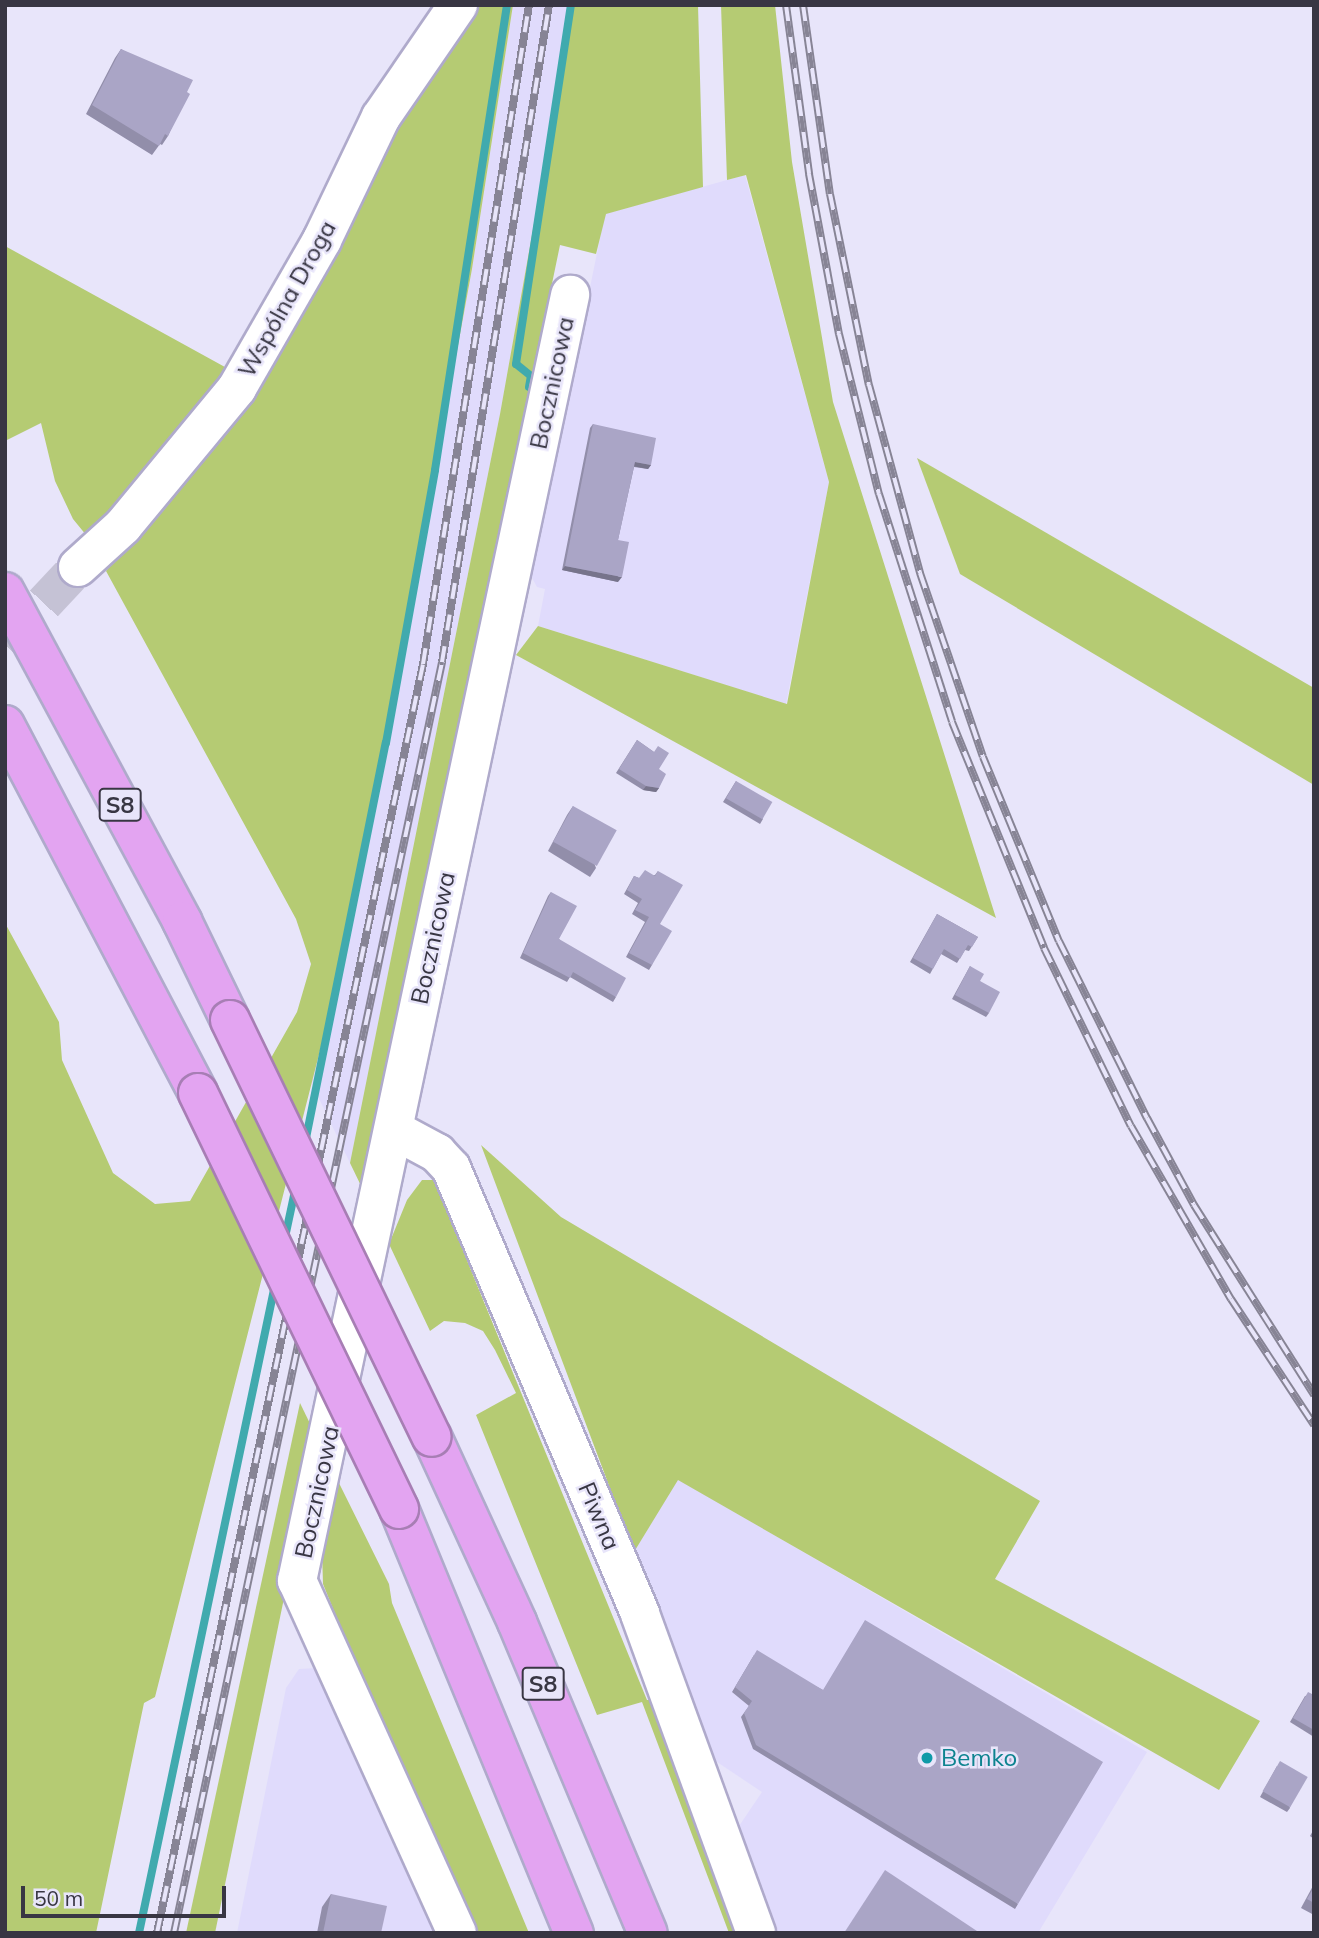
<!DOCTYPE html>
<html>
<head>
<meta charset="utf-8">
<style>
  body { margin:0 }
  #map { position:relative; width:1319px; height:1938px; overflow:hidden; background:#e8e5fa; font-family:Mulish,sans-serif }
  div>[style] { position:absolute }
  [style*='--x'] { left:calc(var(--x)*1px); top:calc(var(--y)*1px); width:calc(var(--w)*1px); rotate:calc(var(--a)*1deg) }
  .built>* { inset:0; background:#e0dbfc }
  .green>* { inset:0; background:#b5cb73 }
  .stream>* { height:8px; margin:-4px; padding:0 4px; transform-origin:4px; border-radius:4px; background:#40aaae }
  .minor-tunnel>* { height:38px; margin-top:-19px; transform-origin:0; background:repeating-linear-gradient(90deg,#c5c2d5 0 38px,transparent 0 57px) }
  .roads { filter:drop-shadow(2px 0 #afaacb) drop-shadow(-2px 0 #afaacb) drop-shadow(0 2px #afaacb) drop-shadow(0 -2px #afaacb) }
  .minor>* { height:38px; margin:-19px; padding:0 19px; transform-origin:19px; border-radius:19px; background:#fff }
  .highway>* { height:38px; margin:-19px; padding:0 19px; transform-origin:19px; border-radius:19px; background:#e3a4f1 }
  .rail>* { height:8px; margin-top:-4px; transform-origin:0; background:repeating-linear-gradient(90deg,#e8e5fa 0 16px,#878495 0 32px); box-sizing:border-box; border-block:2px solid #878495 }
  .bridges { filter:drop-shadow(2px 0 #a77eb4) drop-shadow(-2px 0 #a77eb4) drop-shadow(0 2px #a77eb4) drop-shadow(0 -2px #a77eb4) }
  .highway-bridge>* { height:38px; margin:-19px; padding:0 19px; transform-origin:19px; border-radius:19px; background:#e3a4f1 }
  .wall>* { inset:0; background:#928eaa }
  .shaded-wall>* { inset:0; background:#77748b }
  .building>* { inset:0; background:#aaa5c6; transform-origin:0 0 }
  .dots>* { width:19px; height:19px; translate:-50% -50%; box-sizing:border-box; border:4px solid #e8e5fa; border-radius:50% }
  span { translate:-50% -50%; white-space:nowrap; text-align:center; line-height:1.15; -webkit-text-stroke:5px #e8e5fa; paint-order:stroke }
  .shield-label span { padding:2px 5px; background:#e8e5fa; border:2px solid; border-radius:5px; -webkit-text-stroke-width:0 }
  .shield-label { font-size:23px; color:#383643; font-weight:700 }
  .street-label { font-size:24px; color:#383643 }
  .culture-label { font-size:24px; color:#0d838f }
  .left { translate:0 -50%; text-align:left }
  .frame { position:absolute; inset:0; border:7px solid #383643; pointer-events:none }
  .scale { position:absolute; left:21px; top:1886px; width:205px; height:32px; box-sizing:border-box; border:4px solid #383643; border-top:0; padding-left:9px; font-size:21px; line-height:24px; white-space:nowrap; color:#383643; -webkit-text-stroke:5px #e8e5fa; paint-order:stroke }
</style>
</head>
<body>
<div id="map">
  <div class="built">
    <div style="clip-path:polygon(513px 5px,573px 5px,500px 414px,350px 1163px,311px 1082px,352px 925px,472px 269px)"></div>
    <div style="clip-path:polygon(745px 175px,829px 482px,786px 704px,538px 626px,545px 589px,537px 587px,531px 576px,605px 214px)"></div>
    <div style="clip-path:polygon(678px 1479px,1147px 1752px,1038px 1933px,775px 1933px,737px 1829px,762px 1792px,711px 1758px,634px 1552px)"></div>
    <div style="clip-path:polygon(317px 1668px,440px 1933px,237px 1933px,286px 1688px,299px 1669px)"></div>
  </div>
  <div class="green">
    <div style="clip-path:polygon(468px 5px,513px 5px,472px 269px,352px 925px,155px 1697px,144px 1703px,96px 1933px,5px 1933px,5px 923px,59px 1022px,62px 1060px,113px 1173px,155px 1204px,190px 1201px,297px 1012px,311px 964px,296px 919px,106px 571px,182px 476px,384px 130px)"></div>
    <div style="clip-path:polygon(573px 5px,698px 5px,703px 187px,606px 214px,596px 254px,560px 245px,364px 1192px,350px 1163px,500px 414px)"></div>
    <div style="clip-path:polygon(721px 5px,775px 5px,792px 162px,833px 402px,996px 918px,516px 655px,538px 626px,787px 704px,829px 482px,746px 175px,727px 180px)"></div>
    <div style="clip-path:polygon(5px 246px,234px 372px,91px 541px,73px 519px,55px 481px,41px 423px,5px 441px)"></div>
    <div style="clip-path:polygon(917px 458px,1314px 688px,1314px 785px,960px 574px)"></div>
    <div style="clip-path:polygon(481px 1145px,561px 1217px,1040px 1501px,995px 1579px,1260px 1721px,1219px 1790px,678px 1480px,634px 1552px)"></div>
    <div style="clip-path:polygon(422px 1180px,434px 1180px,647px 1700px,653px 1700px,739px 1933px,729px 1933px,642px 1702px,597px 1715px,476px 1415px,516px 1393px,495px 1350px,483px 1331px,465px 1323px,444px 1321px,430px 1331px,389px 1244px,407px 1200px)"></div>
    <div style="clip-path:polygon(300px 1403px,317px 1438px,215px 1933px,186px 1933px)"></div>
    <div style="clip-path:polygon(338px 1481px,389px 1584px,392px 1603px,529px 1933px,471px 1933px,398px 1769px,323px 1584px,322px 1551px)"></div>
  </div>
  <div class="stream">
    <div style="--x:529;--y:387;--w:11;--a:-80"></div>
    <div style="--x:531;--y:376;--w:19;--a:-141"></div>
    <div style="--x:516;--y:364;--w:363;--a:-81.3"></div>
    <div style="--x:305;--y:1143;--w:408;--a:-78.6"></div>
    <div style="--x:386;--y:743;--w:277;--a:-79.8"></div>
    <div style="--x:435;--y:470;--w:471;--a:-81.2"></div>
    <div style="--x:284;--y:1242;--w:57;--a:-77.9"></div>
    <div style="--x:139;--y:1933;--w:662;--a:-78.15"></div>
  </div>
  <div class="minor-tunnel">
    <div style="--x:5;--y:645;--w:107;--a:-46.9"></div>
  </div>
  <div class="roads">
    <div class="minor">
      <div style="--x:78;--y:567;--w:61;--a:-42.3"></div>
      <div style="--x:123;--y:526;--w:179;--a:-50.4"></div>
      <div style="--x:237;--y:388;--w:171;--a:-60.1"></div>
      <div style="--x:322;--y:240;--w:136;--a:-64.4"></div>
      <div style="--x:381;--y:117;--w:136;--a:-55.5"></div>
      <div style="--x:396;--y:1131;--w:47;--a:28.2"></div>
      <div style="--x:437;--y:1153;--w:21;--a:47"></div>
      <div style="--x:451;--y:1168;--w:484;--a:67"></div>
      <div style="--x:640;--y:1614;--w:339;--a:70"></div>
      <div style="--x:457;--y:1933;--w:387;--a:-114.4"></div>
      <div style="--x:297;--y:1581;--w:1315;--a:-78.01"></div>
    </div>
    <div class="highway">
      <div style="--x:5;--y:592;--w:374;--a:61.7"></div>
      <div style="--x:182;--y:921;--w:110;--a:64.1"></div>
      <div style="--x:5;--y:725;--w:416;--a:62.3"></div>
      <div style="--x:432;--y:1437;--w:204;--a:65.3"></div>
      <div style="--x:517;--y:1622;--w:337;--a:67.2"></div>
      <div style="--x:399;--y:1509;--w:459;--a:67.6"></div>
    </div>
  </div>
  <div class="rail">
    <div style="--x:786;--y:5;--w:171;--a:82.2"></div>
    <div style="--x:809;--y:174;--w:163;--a:79.4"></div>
    <div style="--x:839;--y:334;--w:165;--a:76"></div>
    <div style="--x:879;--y:494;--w:239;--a:72.2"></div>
    <div style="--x:952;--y:722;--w:244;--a:67.8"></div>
    <div style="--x:1044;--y:948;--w:198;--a:64"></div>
    <div style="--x:1131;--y:1126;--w:200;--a:60"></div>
    <div style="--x:1231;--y:1299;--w:151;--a:56.6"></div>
    <div style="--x:803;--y:5;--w:191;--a:81.9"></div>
    <div style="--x:830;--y:194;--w:195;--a:78.5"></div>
    <div style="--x:869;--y:385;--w:195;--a:74.8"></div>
    <div style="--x:920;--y:573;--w:194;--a:71.1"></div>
    <div style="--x:983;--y:757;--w:199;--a:67.6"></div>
    <div style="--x:1059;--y:941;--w:198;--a:63.6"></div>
    <div style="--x:1147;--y:1118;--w:99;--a:61.6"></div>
    <div style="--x:1194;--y:1205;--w:225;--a:57.7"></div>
    <div style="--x:157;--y:1933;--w:1297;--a:-78.16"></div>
    <div style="--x:423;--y:664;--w:667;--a:-80.86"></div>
    <div style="--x:174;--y:1933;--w:1299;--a:-78.09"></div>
    <div style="--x:442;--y:662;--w:666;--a:-80.75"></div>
  </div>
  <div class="bridges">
    <div class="highway-bridge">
      <div style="--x:230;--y:1020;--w:463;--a:64.2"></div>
      <div style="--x:198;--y:1093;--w:462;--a:64.2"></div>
    </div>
  </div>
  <div class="wall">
    <div style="clip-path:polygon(121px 49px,187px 92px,168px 136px,162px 145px,160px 144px,152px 155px,86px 114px,115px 58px)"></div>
    <div style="clip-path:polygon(593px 424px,651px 465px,648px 469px,634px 467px,618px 540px,618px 582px,562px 570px,590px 428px)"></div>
    <div style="clip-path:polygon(637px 740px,654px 752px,659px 769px,659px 788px,656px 792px,643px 790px,616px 773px)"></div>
    <div style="clip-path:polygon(736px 781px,763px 819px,760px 824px,723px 802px)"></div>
    <div style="clip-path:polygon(573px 806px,596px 868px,590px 877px,548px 851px,567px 815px)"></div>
    <div style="clip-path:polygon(658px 871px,660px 924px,652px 965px,649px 970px,626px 957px,645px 922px,632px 914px,638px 903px,624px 894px,634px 876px,639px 878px,655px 875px)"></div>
    <div style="clip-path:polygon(551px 892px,559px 939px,616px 997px,613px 1002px,570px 977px,567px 982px,520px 958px,548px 896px)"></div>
    <div style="clip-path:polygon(937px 914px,978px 937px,969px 951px,965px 950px,957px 963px,941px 954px,930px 974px,910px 962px)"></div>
    <div style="clip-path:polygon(970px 966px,980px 981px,989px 1013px,986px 1017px,952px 999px)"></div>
    <div style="clip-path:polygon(754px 1655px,823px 1690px,1018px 1904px,1015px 1909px,753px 1749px,741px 1717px,749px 1706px,732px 1692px)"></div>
    <div style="clip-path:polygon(1314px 1695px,1314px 1737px,1290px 1722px,1305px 1696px)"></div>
    <div style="clip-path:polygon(1277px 1766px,1290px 1808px,1287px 1812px,1260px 1797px)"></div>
    <div style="clip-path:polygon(1314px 1829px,1314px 1839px,1310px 1836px)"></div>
    <div style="clip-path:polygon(1314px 1884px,1314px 1915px,1301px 1908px)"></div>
    <div style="clip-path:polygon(331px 1894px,381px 1933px,317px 1933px,322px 1907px)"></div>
  </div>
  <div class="shaded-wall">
    <div style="clip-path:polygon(635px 462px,651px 465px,648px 469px,632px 466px)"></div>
    <div style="clip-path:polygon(565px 566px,622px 577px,618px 582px,562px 570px)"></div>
    <div style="clip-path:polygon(646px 786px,659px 788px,656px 792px,643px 790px)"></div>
  </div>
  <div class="building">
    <div style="clip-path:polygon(121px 49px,193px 80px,187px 92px,190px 94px,168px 136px,165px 134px,159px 146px,92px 105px)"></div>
    <div style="clip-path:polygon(593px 424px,656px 438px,651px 465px,635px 462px,618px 540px,629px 542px,622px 577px,565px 566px)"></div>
    <div style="clip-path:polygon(637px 740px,654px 752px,658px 746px,669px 753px,659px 769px,666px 774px,659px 788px,646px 786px,619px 769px)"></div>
    <div style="left:736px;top:781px;width:42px;height:20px;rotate:30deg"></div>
    <div style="left:573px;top:806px;width:50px;height:41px;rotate:29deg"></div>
    <div style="clip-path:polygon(645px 870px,655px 876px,658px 871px,683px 885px,660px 924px,672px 931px,652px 965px,629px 953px,649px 917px,635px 910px,642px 899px,627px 890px,634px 876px,639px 878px)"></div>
    <div style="clip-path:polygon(551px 892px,577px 906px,559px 939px,626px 978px,616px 997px,573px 972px,570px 978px,523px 953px)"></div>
    <div style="clip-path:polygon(937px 914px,978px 937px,972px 947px,968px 945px,960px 959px,944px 949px,933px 969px,913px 958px)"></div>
    <div style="clip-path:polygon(970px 966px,984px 974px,980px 981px,1000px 992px,989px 1013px,955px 995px)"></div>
    <div style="clip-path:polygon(865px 1620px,1103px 1762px,1018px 1904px,756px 1745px,744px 1713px,752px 1701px,735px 1687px,757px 1650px,823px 1690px)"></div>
    <div style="clip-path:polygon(1308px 1692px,1314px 1695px,1314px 1730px,1293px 1718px)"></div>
    <div style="left:1280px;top:1761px;width:32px;height:35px;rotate:30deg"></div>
    <div style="clip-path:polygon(885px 1870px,980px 1933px,844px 1933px)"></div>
    <div style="clip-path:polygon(1314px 1887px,1314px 1903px,1307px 1899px)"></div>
    <div style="clip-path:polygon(331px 1894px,387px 1906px,381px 1933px,323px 1933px)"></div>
  </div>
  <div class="dots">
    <div style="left:927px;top:1758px;background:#0f9aa8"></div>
  </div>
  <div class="shield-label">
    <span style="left:120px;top:805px">S8</span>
    <span style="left:543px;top:1684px">S8</span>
  </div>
  <div class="street-label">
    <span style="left:287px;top:299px;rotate:-61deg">Wspólna Droga</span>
    <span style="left:552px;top:383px;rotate:-78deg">Bocznicowa</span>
    <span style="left:433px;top:938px;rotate:-78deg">Bocznicowa</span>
    <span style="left:317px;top:1492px;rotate:-78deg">Bocznicowa</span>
    <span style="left:599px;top:1516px;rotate:67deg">Piwna</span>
  </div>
  <div class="culture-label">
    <span class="left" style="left:941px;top:1758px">Bemko</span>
  </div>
  <div class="frame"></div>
  <div class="scale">50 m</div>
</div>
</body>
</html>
